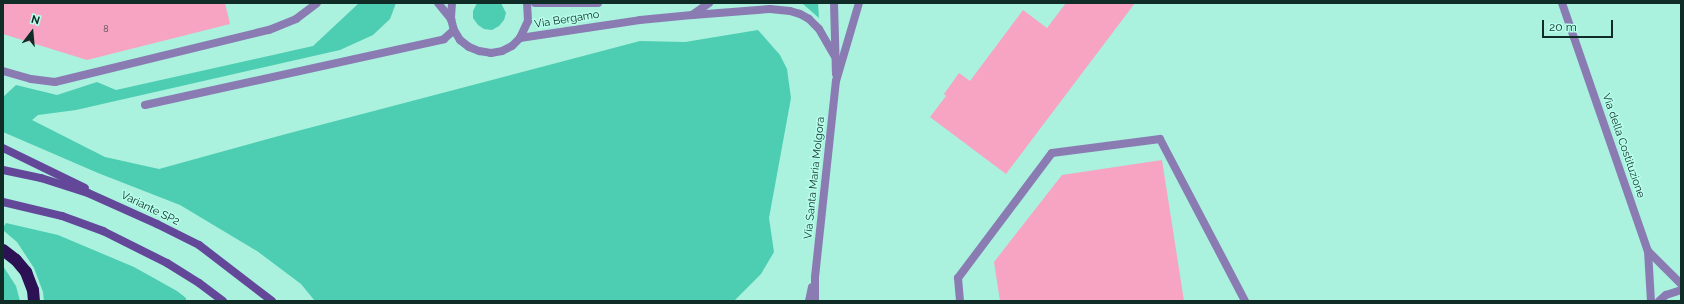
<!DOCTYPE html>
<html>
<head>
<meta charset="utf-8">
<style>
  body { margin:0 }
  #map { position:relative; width:1684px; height:304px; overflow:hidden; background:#aaf1de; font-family:Raleway,sans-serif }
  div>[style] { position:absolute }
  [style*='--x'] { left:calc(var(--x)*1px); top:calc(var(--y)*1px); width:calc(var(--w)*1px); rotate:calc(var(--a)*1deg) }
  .green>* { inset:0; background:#4dceb2 }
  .building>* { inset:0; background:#f7a4c2 }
  .service>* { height:8px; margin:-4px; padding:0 4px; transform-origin:4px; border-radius:4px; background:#8a7bb3 }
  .minor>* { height:8px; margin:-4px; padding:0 4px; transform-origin:4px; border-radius:4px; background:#8a7bb3 }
  .tertiary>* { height:8px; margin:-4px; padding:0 4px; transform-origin:4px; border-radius:4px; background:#8a7bb3 }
  .secondary>* { height:8px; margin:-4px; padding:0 4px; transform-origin:4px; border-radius:4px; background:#63489a }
  .motorway>* { height:12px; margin:-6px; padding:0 6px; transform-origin:6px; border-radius:6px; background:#2c1154 }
  span { translate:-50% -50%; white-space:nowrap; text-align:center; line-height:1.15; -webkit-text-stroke:3px #b7feeb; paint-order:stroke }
  .number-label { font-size:9px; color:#494a4d }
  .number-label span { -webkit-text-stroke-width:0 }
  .street-label { font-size:11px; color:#0f2c26 }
  .frame { position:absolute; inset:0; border:4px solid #0f2c26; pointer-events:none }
  .north { position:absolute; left:12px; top:12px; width:40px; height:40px; -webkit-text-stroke:3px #b7feeb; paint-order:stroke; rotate:16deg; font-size:11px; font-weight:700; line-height:16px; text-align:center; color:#0f2c26 }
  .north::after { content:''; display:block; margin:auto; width:14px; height:18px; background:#0f2c26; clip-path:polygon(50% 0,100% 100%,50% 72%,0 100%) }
  .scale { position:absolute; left:1542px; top:20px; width:71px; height:18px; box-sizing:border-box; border:2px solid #0f2c26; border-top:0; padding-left:5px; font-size:12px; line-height:14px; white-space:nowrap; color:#0f2c26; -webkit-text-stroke:3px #b7feeb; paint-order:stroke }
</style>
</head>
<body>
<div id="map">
  <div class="green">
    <div style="clip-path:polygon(359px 3px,396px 3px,390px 19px,373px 35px,340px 50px,76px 110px,38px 115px,32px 120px,105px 157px,159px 169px,286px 134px,640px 41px,685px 42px,758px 30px,780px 55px,787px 69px,791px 98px,769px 218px,774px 252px,761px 274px,734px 301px,315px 301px,301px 284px,257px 251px,180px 205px,98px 173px,3px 132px,3px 97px,16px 85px,57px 95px,97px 82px,116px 90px,313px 46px)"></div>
    <div style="clip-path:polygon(477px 3px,501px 3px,506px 13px,504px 20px,499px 26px,492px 30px,484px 29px,478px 25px,473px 18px,473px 11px)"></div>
    <div style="clip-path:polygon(800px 3px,818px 3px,819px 18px,803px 4px)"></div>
    <div style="clip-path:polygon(6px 223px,58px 235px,134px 267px,177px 291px,186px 298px,186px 301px,44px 301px,43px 292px,34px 268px,17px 242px,4px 231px,3px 228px)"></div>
    <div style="clip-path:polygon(3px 266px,16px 286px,20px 301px,3px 301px)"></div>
  </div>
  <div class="building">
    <div style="clip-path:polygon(3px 3px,225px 3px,230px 24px,87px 60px,3px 34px)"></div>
    <div style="clip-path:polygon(1066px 3px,1135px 3px,1006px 174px,930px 117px,946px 96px,944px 94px,959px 73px,970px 81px,1023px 10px,1047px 28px)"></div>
    <div style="clip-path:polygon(1162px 160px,1184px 301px,1000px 301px,994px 262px,1062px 175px)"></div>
  </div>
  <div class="service">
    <div style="--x:3;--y:71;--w:29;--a:16"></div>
    <div style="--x:31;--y:79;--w:24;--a:7"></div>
    <div style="--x:55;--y:82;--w:220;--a:-13.7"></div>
    <div style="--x:269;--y:30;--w:29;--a:-22"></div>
    <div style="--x:296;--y:19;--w:26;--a:-37"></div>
    <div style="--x:145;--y:105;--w:306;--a:-12.4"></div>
    <div style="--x:444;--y:39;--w:13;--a:-42"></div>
    <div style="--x:960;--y:301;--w:23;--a:-95"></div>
    <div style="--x:958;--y:278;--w:156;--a:-53.1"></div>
    <div style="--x:1052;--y:153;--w:109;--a:-7.4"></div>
    <div style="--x:1160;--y:139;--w:183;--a:62.3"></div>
  </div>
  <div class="minor">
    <div style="--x:438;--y:3;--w:21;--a:51"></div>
    <div style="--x:452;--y:3;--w:16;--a:94"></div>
    <div style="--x:451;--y:19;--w:11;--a:75"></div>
    <div style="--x:454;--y:30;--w:12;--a:59"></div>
    <div style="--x:460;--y:40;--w:11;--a:38"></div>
    <div style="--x:469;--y:47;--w:11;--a:22"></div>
    <div style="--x:479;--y:51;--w:12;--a:9"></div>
    <div style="--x:491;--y:53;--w:11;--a:-10"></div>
    <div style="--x:502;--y:51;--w:11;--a:-27"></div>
    <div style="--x:512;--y:46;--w:11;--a:-45"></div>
    <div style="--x:520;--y:38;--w:19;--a:-65"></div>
    <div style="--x:528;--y:21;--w:18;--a:-93"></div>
    <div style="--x:535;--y:3;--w:63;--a:0"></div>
    <div style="--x:1562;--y:3;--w:262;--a:70.9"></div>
    <div style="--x:1648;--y:251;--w:47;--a:45"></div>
    <div style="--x:693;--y:15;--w:77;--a:-4.5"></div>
    <div style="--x:770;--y:9;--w:20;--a:6"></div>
    <div style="--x:790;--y:11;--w:10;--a:17"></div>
    <div style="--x:800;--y:14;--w:10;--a:29"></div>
    <div style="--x:809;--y:19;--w:14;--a:45"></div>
    <div style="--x:819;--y:29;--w:30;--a:60"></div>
    <div style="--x:520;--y:38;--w:121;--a:-8.5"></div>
    <div style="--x:640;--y:20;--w:52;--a:-5.5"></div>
    <div style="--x:692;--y:15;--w:21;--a:-35"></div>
    <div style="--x:1648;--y:251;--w:50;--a:86.6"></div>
    <div style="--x:1659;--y:301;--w:9;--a:-41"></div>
    <div style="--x:1666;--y:295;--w:16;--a:-18"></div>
  </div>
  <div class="tertiary">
    <div style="--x:834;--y:3;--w:71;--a:88.4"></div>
    <div style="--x:809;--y:301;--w:14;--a:-78"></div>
    <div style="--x:815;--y:301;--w:24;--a:-90"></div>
    <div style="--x:815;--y:277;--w:197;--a:-83.9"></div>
    <div style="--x:836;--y:81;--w:81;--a:-73.6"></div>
  </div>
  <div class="secondary">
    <div style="--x:3;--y:148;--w:91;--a:26"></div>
    <div style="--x:3;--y:170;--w:39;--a:12"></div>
    <div style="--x:41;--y:178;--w:49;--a:17.7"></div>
    <div style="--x:88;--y:193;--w:76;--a:24.2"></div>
    <div style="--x:157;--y:224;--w:47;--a:26.6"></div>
    <div style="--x:199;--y:245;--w:92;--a:37.5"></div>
    <div style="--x:3;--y:202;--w:61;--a:13.3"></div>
    <div style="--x:62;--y:216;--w:44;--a:20.1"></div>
    <div style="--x:103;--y:231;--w:72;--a:26.6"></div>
    <div style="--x:167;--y:263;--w:38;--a:32"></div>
    <div style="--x:199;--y:283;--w:30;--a:37"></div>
  </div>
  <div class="motorway">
    <div style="--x:3;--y:250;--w:16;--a:38"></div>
    <div style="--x:16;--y:260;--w:16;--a:50"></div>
    <div style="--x:26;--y:272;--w:19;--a:69"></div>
    <div style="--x:33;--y:290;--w:11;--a:85"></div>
  </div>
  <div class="number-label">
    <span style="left:106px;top:29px">8</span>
  </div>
  <div class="street-label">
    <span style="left:567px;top:20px;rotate:-9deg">Via Bergamo</span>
    <span style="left:1623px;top:146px;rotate:71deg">Via della Costituzione</span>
    <span style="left:815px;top:178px;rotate:-84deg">Via Santa Maria Molgora</span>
    <span style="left:150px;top:209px;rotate:26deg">Variante SP2</span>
  </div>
  <div class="frame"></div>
  <div class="north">N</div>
  <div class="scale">20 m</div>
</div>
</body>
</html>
